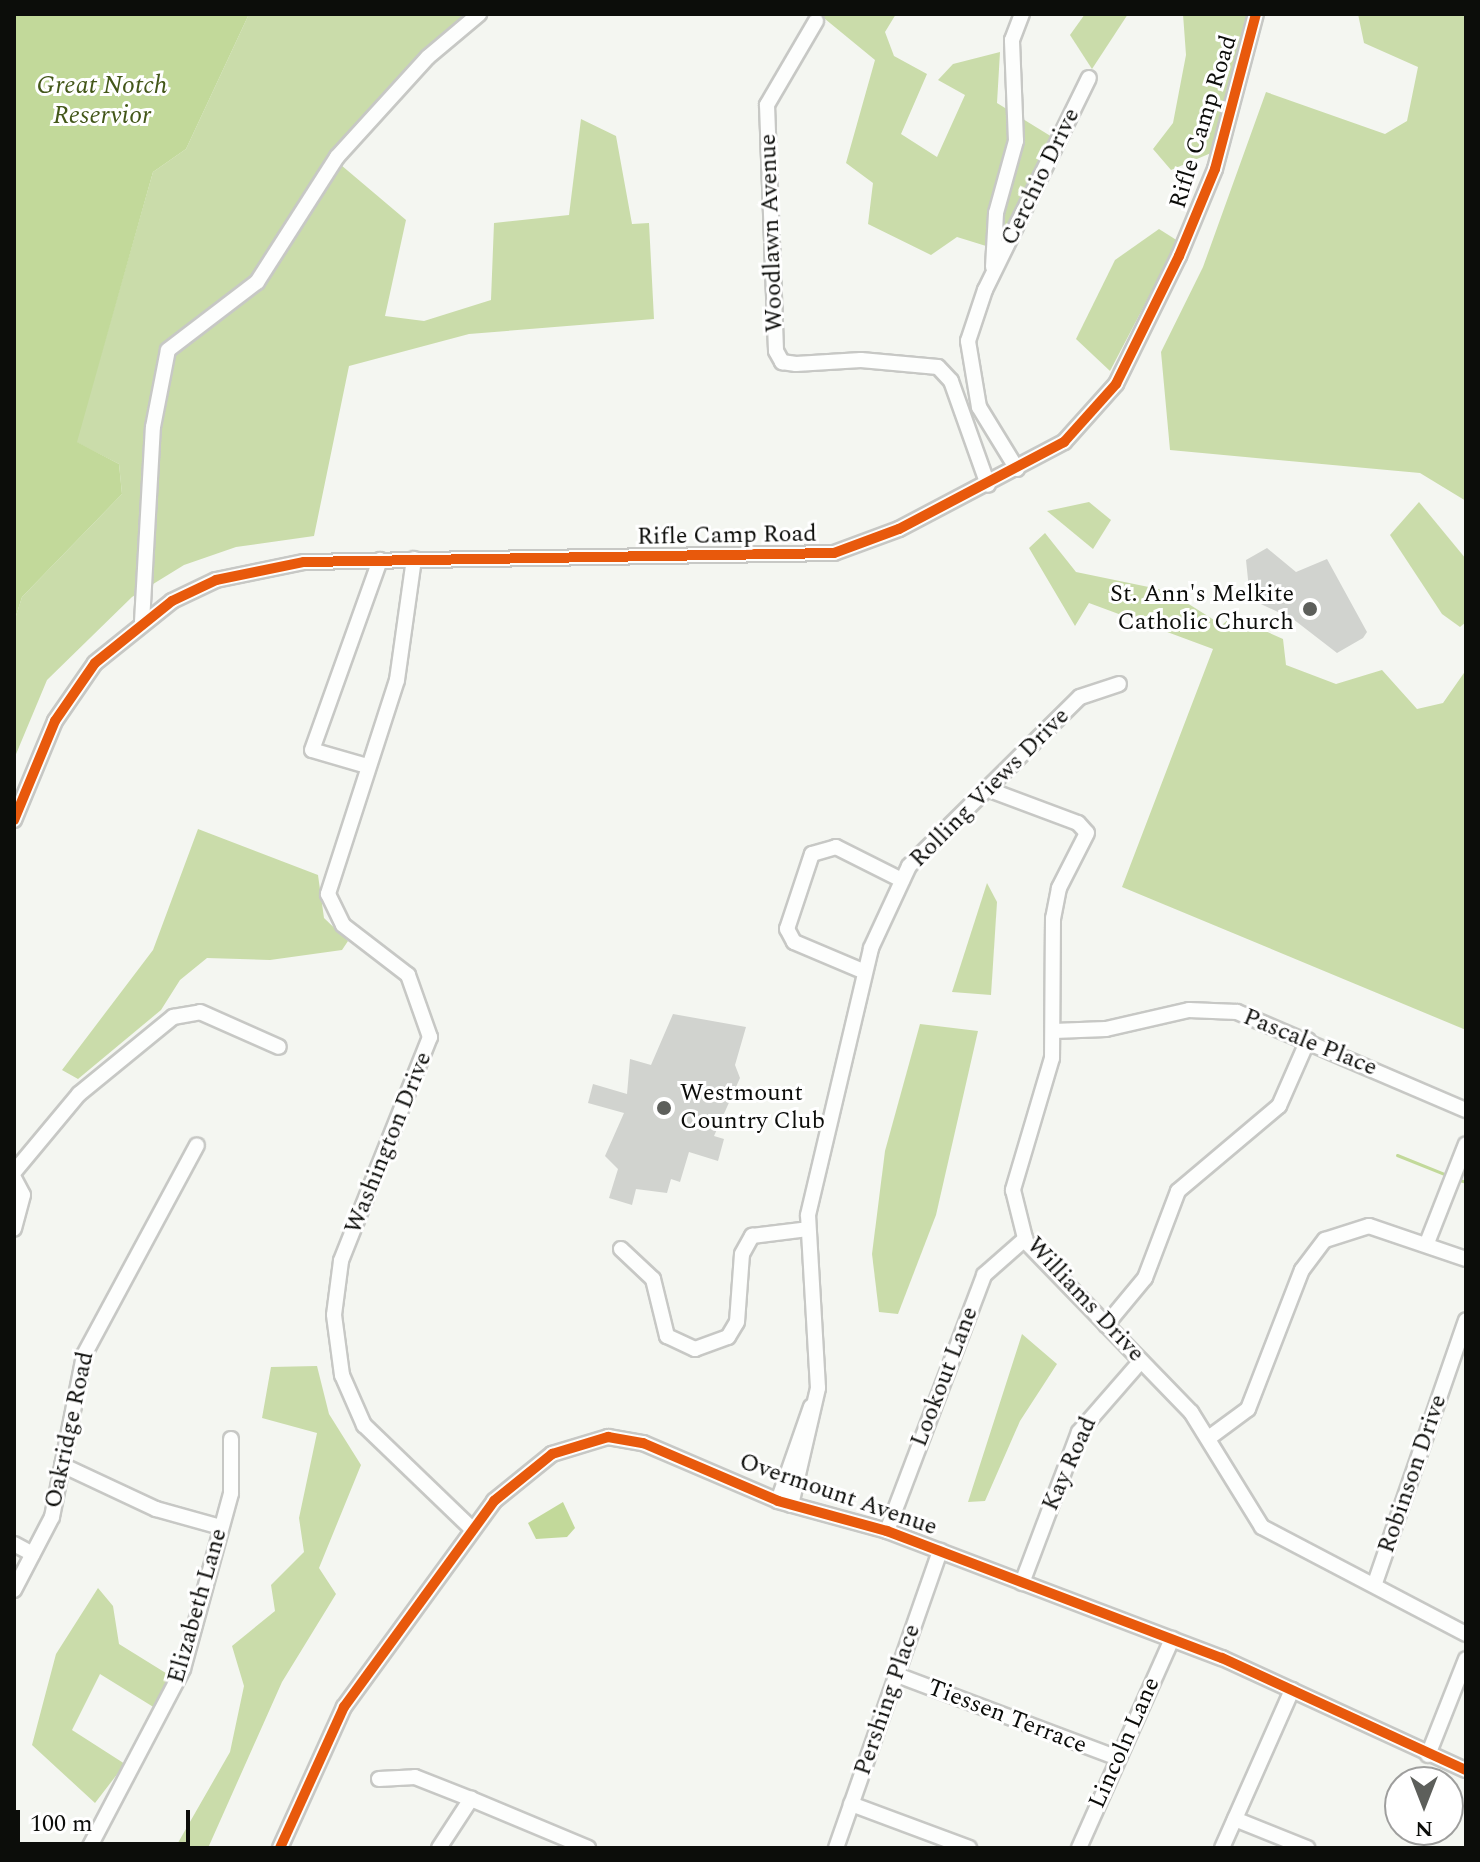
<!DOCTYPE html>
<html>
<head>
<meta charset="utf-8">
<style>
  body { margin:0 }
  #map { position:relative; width:1480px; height:1862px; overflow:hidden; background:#f4f6f1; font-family:Spectral,serif }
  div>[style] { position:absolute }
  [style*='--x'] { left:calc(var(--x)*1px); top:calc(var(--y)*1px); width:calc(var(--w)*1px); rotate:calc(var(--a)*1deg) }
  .forest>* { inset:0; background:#cadcaa }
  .water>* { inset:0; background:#c2d99a }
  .stream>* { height:3px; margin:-1.5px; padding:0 1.5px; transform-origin:1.5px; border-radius:1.5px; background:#c2d99a }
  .building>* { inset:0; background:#d1d3cf }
  .roads { filter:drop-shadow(2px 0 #c7c8c5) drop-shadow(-2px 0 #c7c8c5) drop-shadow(0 2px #c7c8c5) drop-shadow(0 -2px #c7c8c5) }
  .minor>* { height:14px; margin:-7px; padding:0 7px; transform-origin:7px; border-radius:7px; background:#fdfefd }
  .cycleway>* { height:10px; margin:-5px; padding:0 5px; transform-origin:5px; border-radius:5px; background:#e8590c }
  .dots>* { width:22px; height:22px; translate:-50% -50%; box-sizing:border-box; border:4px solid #fff; border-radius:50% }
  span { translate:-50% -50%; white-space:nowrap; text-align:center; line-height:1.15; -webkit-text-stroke:6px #fff; paint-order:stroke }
  .street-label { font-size:24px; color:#0c0d0a }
  .poi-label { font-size:24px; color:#0c0d0a }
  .right { translate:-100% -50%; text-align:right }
  .left { translate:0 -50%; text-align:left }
  .water-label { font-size:26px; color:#435719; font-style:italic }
  .frame { position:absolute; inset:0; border:16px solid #0c0d0a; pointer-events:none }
  .north { position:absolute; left:1384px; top:1766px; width:80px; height:80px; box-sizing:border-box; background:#fff; border:2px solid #9e9e9d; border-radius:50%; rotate:180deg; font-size:22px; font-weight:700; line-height:32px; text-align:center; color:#0c0d0a }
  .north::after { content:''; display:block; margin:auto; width:28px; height:36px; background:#5d5f5b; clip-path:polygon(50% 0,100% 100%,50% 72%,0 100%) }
  .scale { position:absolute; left:16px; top:1810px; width:174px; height:36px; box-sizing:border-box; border:4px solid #0c0d0a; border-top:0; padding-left:10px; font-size:24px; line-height:28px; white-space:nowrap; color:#0c0d0a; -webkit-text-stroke:6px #fff; paint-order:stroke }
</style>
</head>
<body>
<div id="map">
  <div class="forest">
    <div style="clip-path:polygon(249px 14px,464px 14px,328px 154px,406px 220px,385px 316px,424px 321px,491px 300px,494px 223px,569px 215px,581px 119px,616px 136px,632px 224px,649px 223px,654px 319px,469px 334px,349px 366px,314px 536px,236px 547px,184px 565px,132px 597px,47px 680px,14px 759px,14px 622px,22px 597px,122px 494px,119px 464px,76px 442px,153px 172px,186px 149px)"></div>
    <div style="clip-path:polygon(819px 14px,896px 14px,885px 32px,894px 56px,927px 74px,901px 134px,937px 157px,965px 95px,938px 80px,953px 64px,1000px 52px,997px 103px,1057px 140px,999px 250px,957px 237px,931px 255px,868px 224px,873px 183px,846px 163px,875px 60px)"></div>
    <div style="clip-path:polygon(1085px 14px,1128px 14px,1092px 69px,1070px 35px)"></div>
    <div style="clip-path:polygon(1183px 14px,1246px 14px,1246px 35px,1211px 153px,1171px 170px,1153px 149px,1173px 123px,1186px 55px)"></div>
    <div style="clip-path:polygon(1358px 14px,1466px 14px,1466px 501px,1420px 473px,1170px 450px,1161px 352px,1203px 267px,1266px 92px,1385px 134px,1407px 121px,1418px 67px,1364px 43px)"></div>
    <div style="clip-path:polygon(1159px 229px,1178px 241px,1110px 371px,1076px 339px,1115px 260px)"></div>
    <div style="clip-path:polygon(1089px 502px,1111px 520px,1093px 549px,1047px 511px)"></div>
    <div style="clip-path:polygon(1419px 502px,1466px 559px,1466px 622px,1460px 627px,1442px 614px,1390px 535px)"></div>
    <div style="clip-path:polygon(1045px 533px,1076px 572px,1168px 591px,1222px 625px,1232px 616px,1283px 639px,1286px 665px,1336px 684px,1382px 670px,1417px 709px,1443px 703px,1466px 670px,1466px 1030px,1122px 887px,1213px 649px,1089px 603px,1075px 626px,1029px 548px)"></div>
    <div style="clip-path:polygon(198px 829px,318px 875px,324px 918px,348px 941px,342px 950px,270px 960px,207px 958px,180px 980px,161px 1010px,78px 1079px,62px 1070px,153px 950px)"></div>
    <div style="clip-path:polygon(987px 883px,997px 902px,991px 995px,952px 992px)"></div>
    <div style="clip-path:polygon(920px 1024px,978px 1031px,936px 1215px,898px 1314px,879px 1312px,872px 1254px,885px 1151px)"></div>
    <div style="clip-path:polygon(1022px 1334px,1057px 1364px,1020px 1421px,985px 1501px,968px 1502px)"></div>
    <div style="clip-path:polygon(317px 1366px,329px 1414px,361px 1465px,319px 1568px,336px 1594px,282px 1682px,208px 1848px,175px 1848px,230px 1752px,244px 1686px,232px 1646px,275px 1611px,271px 1585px,304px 1552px,299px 1518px,317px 1433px,262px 1418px,271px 1367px)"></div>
    <div style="clip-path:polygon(98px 1588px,113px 1606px,119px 1644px,169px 1675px,155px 1708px,100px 1674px,72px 1730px,125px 1764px,95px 1803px,32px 1745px,56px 1654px)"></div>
  </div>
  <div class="water">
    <div style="clip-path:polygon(14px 14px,249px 14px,186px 149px,153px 172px,77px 442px,119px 464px,122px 494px,22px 597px,14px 622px)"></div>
    <div style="clip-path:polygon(563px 1502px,575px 1528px,567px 1537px,536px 1539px,528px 1523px)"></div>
  </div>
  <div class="stream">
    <div style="--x:1397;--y:1155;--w:56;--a:22"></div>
    <div style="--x:1456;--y:1179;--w:10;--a:17"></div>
  </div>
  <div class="building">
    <div style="clip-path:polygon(1267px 548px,1296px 572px,1327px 559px,1367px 632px,1363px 638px,1337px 653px,1293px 619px,1250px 599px,1246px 560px)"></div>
    <div style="clip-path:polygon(673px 1014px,746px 1027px,735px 1065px,740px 1078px,714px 1136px,724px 1139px,718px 1161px,689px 1152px,680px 1182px,671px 1179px,667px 1193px,636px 1189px,632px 1205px,609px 1198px,618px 1169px,605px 1156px,624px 1113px,588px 1103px,593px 1084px,627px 1094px,630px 1059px,651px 1065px)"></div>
  </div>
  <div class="roads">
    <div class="minor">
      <div style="--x:816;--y:21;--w:97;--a:120.3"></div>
      <div style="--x:767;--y:105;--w:246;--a:87.9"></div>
      <div style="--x:776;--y:351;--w:13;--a:61"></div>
      <div style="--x:782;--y:362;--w:14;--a:8"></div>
      <div style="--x:796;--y:364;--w:65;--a:-3.5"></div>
      <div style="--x:861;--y:360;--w:77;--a:5.2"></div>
      <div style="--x:938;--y:367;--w:19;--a:47"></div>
      <div style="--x:951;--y:381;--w:110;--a:70.4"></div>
      <div style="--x:993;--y:267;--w:54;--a:-86.8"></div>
      <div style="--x:996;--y:213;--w:75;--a:-74.5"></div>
      <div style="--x:1016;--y:141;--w:101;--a:-92.3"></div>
      <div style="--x:1012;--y:40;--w:28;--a:-69"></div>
      <div style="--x:1017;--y:469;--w:73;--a:-121.5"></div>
      <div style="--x:979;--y:407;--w:67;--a:-99.5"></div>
      <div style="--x:968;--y:341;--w:54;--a:-71.6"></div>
      <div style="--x:985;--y:290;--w:236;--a:-63.9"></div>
      <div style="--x:414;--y:559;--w:122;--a:98"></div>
      <div style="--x:397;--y:680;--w:225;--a:107.9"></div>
      <div style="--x:328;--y:894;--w:34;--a:64"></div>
      <div style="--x:343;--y:925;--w:82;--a:37.6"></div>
      <div style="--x:408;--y:975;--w:66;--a:70.5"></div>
      <div style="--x:430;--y:1037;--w:241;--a:111.7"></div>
      <div style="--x:341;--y:1261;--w:54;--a:97.4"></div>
      <div style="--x:334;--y:1315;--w:61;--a:82.4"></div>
      <div style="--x:342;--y:1375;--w:55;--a:66.3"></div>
      <div style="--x:364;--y:1425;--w:150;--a:43.9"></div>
      <div style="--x:142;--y:622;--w:195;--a:-86.8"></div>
      <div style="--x:153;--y:427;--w:78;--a:-79"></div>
      <div style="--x:168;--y:350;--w:112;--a:-37.4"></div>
      <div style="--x:257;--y:282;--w:148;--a:-57.4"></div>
      <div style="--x:337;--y:157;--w:135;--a:-47.7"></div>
      <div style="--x:428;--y:57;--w:67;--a:-40.1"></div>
      <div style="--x:367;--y:766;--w:57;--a:-163.8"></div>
      <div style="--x:312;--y:750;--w:202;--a:-70.3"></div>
      <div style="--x:987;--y:789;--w:97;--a:20.5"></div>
      <div style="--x:1078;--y:823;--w:13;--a:48"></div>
      <div style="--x:1087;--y:833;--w:62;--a:117"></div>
      <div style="--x:1059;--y:888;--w:31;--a:101"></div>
      <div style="--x:1053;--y:918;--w:140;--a:90.4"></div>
      <div style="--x:1052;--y:1058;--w:138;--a:106.5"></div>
      <div style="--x:1013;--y:1190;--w:54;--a:76"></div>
      <div style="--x:1026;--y:1242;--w:237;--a:45.9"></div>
      <div style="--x:1191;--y:1412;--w:135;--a:58.3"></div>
      <div style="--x:1262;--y:1527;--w:230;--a:27.7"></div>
      <div style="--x:14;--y:820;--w:107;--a:-67.5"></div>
      <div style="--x:55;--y:721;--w:70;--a:-55.4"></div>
      <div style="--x:95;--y:663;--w:99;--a:-38.8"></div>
      <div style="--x:172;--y:601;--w:49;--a:-25.5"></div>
      <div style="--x:216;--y:580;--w:90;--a:-11.6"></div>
      <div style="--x:304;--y:562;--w:530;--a:-0.97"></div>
      <div style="--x:834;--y:553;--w:69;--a:-20.3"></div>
      <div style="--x:899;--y:529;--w:187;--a:-27.8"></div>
      <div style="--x:1064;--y:442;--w:78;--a:-48.1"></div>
      <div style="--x:1116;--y:384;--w:143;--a:-63.8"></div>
      <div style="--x:1179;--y:256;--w:94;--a:-67.5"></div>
      <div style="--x:1215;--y:169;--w:160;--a:-75.2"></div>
      <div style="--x:865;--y:972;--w:77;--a:-157.1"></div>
      <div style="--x:794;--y:942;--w:15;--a:-118"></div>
      <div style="--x:787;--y:929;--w:79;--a:-71.6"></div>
      <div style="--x:812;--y:854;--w:25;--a:-16"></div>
      <div style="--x:836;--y:847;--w:74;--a:26.6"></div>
      <div style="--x:1054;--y:1031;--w:52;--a:-2.2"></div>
      <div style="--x:1106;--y:1029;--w:85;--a:-12.9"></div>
      <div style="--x:1189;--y:1010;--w:48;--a:2.4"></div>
      <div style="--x:1237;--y:1012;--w:249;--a:23.2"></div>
      <div style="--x:14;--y:1172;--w:102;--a:-50.2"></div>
      <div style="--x:79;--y:1094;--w:122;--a:-39.3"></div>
      <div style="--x:173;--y:1017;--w:27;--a:-10"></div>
      <div style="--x:200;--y:1012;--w:86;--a:23.9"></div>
      <div style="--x:14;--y:1178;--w:19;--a:62"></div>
      <div style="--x:23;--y:1195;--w:35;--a:105"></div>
      <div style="--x:1427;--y:1243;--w:106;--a:-68.5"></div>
      <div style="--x:621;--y:1249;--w:44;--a:43.2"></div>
      <div style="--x:653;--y:1279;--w:59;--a:76.2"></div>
      <div style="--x:667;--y:1336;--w:31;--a:25"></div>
      <div style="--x:695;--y:1349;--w:35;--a:-20"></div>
      <div style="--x:728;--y:1337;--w:17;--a:-59"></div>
      <div style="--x:737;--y:1322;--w:68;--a:-85.8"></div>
      <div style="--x:742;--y:1254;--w:21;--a:-61"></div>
      <div style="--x:752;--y:1236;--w:56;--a:-7.1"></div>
      <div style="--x:1106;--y:1325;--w:61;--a:-50.3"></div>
      <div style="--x:1145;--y:1278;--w:93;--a:-69.2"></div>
      <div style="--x:1178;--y:1191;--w:132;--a:-40.1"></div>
      <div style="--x:1279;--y:1106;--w:72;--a:-66.3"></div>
      <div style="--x:1210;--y:1437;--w:47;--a:-36.4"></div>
      <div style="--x:1248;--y:1409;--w:149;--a:-68.8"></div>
      <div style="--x:1302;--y:1270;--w:38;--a:-53"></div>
      <div style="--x:1325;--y:1240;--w:46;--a:-17.7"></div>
      <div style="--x:1369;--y:1226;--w:102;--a:18.8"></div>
      <div style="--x:62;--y:1465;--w:104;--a:25.1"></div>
      <div style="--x:156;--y:1509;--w:67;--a:15.5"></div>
      <div style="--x:778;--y:1501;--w:100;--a:-70.7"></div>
      <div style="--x:791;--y:1505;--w:120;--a:-77"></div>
      <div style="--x:818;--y:1388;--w:173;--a:-93.3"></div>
      <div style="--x:808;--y:1215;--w:274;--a:-76.7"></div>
      <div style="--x:871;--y:948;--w:90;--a:-65.1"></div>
      <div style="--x:909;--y:866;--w:240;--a:-44.7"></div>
      <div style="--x:1080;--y:697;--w:41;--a:-18.4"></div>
      <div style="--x:887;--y:1531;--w:274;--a:-69.2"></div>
      <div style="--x:984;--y:1275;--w:55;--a:-41.3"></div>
      <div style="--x:14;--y:1544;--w:21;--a:28"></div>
      <div style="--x:1022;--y:1583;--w:161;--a:-69.3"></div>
      <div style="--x:1079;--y:1432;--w:94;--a:-48.9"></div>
      <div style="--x:1375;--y:1583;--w:278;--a:-70.9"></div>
      <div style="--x:14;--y:1590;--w:82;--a:-62.5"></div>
      <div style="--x:52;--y:1517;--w:165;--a:-78.8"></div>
      <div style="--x:84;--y:1355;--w:238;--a:-61.7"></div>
      <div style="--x:897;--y:1675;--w:236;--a:20.6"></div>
      <div style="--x:1428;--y:1755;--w:103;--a:-68.4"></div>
      <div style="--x:379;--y:1779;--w:36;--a:-3"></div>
      <div style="--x:415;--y:1777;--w:60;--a:21.4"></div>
      <div style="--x:851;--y:1804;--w:126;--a:20.4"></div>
      <div style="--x:1235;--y:1819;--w:78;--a:21.9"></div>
      <div style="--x:89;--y:1848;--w:202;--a:-62.3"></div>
      <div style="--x:183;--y:1669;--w:182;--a:-74.7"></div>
      <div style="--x:231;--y:1493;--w:54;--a:-90"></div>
      <div style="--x:280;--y:1848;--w:155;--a:-65.6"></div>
      <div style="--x:344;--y:1707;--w:255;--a:-53.9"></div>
      <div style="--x:494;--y:1501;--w:75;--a:-39"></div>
      <div style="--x:552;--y:1454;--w:59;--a:-16.9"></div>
      <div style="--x:608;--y:1437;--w:36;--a:10"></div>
      <div style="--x:643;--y:1443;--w:147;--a:23.2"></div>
      <div style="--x:778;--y:1501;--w:113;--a:15.4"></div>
      <div style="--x:887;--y:1531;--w:358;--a:20.8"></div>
      <div style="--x:1222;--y:1658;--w:268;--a:24.7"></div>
      <div style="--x:439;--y:1848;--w:59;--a:-56.9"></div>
      <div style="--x:471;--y:1799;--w:127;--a:22.7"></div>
      <div style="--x:836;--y:1848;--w:315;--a:-70.7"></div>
      <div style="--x:1079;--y:1848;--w:229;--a:-66"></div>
      <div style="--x:1222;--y:1848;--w:173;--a:-66.1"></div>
    </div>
  </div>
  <div class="cycleway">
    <div style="--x:14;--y:820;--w:107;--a:-67.5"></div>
    <div style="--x:55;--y:721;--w:70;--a:-55.4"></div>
    <div style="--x:95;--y:663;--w:99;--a:-38.8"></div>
    <div style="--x:172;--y:601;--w:49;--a:-25.5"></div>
    <div style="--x:216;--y:580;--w:90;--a:-11.6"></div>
    <div style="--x:304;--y:562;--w:530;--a:-0.97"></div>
    <div style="--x:834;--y:553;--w:69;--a:-20.3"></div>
    <div style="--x:899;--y:529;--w:187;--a:-27.8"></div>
    <div style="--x:1064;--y:442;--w:78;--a:-48.1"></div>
    <div style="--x:1116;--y:384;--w:143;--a:-63.8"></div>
    <div style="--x:1179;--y:256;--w:94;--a:-67.5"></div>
    <div style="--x:1215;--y:169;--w:160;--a:-75.2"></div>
    <div style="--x:280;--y:1848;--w:155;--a:-65.6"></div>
    <div style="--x:344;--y:1707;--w:255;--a:-53.9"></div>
    <div style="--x:494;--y:1501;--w:75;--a:-39"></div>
    <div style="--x:552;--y:1454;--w:59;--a:-16.9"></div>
    <div style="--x:608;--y:1437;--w:36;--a:10"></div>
    <div style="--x:643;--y:1443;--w:147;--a:23.2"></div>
    <div style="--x:778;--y:1501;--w:113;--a:15.4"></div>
    <div style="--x:887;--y:1531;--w:358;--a:20.8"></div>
    <div style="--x:1222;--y:1658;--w:268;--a:24.7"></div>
  </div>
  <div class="dots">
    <div style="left:1310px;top:609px;background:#5d5f5b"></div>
    <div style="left:664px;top:1108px;background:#5d5f5b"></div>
  </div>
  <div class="street-label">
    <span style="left:1204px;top:122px;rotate:-73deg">Rifle Camp Road</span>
    <span style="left:1041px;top:177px;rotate:-64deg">Cerchio Drive</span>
    <span style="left:772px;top:233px;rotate:-92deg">Woodlawn Avenue</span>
    <span style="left:727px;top:536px;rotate:-1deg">Rifle Camp Road</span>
    <span style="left:990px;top:788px;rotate:-45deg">Rolling Views Drive</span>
    <span style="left:1310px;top:1043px;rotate:22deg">Pascale Place</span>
    <span style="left:389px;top:1143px;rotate:-68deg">Washington Drive</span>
    <span style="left:1085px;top:1300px;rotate:47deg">Williams Drive</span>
    <span style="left:945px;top:1377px;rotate:-69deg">Lookout Lane</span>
    <span style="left:70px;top:1430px;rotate:-78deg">Oakridge Road</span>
    <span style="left:1070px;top:1464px;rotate:-66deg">Kay Road</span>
    <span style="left:1413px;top:1474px;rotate:-71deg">Robinson Drive</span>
    <span style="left:838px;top:1495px;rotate:19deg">Overmount Avenue</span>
    <span style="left:198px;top:1606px;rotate:-74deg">Elizabeth Lane</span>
    <span style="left:888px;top:1700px;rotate:-71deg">Pershing Place</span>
    <span style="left:1007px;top:1717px;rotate:21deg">Tiessen Terrace</span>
    <span style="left:1125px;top:1743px;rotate:-66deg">Lincoln Lane</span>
  </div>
  <div class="poi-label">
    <span class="right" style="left:1294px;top:609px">St. Ann's Melkite<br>Catholic Church</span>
    <span class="left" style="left:680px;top:1108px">Westmount<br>Country Club</span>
  </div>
  <div class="water-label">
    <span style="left:102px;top:101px">Great Notch<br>Reservior</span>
  </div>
  <div class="frame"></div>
  <div class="north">N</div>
  <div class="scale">100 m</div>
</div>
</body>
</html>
